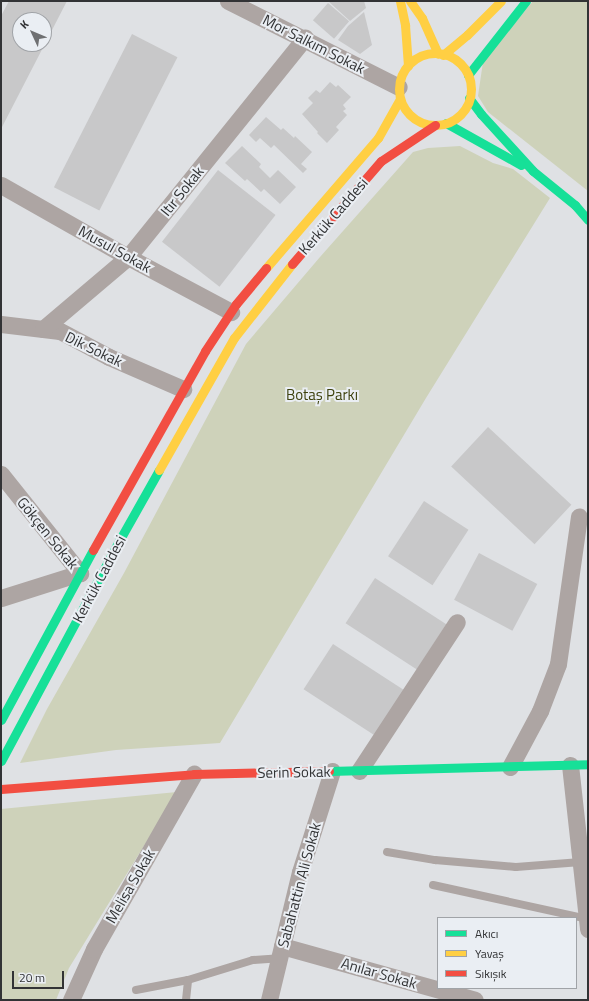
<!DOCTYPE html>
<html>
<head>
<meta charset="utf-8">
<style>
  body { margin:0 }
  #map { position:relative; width:589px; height:1001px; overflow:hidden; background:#dfe1e4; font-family:"Titillium Web",sans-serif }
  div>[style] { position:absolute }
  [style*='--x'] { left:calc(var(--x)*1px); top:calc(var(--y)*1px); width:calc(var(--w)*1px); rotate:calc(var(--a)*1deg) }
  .green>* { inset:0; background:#ced2ba }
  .building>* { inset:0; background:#c8c8c9; transform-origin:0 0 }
  .lane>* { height:8px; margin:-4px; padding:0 4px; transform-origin:4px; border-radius:4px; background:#ada5a3 }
  .street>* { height:17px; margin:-8.5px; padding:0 8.5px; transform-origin:8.5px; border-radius:8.5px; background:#ada5a3 }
  .fast>* { height:9px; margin:-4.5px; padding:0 4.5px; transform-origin:4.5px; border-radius:4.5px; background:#16e098 }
  .slow>* { height:9px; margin:-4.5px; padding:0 4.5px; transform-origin:4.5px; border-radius:4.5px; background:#ffcf43 }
  .slow>.ring { margin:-4.5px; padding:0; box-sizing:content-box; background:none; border:9px solid #ffcf43; border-radius:50% }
  .jam>* { height:9px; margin:-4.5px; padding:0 4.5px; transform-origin:4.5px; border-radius:4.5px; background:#f24e42 }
  span { translate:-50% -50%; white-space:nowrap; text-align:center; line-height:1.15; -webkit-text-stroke:4px #eaeef3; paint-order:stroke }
  .street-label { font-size:15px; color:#323335 }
  .park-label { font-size:15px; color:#3e420e }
  .frame { position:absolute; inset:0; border:2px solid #323335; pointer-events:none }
  .legend { position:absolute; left:437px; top:917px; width:140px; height:72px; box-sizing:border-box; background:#eaeef3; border:1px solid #a0a3a7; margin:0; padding:5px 7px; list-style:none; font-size:12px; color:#323335 }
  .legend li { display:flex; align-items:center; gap:8px; height:20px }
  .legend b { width:20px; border:1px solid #a0a3a7 }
  .north { position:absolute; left:12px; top:12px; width:40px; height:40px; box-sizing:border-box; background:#eaeef3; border:1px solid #a0a3a7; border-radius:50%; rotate:314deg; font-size:11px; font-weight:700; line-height:16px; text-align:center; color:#323335 }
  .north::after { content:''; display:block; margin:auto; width:14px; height:18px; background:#6f7072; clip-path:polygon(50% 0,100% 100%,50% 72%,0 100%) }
  .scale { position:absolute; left:12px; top:971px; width:52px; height:18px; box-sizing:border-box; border:2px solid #323335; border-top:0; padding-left:5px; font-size:12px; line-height:14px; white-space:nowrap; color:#323335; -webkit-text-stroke:3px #eaeef3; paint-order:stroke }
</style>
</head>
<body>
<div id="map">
  <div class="green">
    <div style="clip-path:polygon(533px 1px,588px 1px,588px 191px,488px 112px,478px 96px,483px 62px)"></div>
    <div style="clip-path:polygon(460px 146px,493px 163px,513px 169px,550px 198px,426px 398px,220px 743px,116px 750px,20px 763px,47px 709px,124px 573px,246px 344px,320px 257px,413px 152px,428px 148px)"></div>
    <div style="clip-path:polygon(177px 792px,69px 968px,56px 1000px,1px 1000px,1px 809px)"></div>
  </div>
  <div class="building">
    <div style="clip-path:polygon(evenodd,9px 1px,67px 1px,1px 129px,1px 16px,9px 1px,20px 20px,44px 20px,44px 44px,20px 44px,20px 20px)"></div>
    <div style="clip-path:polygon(328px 1px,364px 1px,366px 8px,350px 21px)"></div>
    <div style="left:328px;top:3px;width:28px;height:23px;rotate:41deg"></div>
    <div style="clip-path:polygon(364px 12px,372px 45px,360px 54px,338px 40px,348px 26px)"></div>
    <div style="left:132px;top:34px;width:51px;height:172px;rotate:27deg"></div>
    <div style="clip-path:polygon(330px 82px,336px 87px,338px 85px,351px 97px,343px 105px,346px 109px,343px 111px,347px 115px,336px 127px,339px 130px,327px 143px,317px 133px,318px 132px,302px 114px,313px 103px,308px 98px,316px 90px,320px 93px)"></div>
    <div style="clip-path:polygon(266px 117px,281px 130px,283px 128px,294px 138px,295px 136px,312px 152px,301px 164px,307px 169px,303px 173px,274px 145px,271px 148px,260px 138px,256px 142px,249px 135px)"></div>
    <div style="clip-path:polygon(242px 146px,261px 164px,259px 167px,270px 178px,278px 170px,296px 187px,280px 204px,264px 189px,261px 192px,247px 179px,245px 181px,225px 163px)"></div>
    <div style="left:218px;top:170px;width:73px;height:91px;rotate:38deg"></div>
    <div style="left:488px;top:427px;width:114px;height:54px;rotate:43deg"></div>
    <div style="left:424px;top:501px;width:53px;height:66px;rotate:33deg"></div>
    <div style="left:479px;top:553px;width:66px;height:53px;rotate:28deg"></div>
    <div style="left:375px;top:578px;width:85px;height:54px;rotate:33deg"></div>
    <div style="left:333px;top:644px;width:85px;height:54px;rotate:33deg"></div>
  </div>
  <div class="lane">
    <div style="--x:387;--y:852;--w:49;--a:9.5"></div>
    <div style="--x:435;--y:860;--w:81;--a:4.9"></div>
    <div style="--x:516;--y:867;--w:65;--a:-4.4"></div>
    <div style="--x:433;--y:885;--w:158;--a:12.4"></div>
    <div style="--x:136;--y:990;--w:53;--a:-10.9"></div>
    <div style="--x:188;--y:980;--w:68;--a:-17.1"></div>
    <div style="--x:253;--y:960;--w:26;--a:-4"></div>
    <div style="--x:186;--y:1000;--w:20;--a:-84"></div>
  </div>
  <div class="street">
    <div style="--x:228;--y:1;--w:191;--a:26.7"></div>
    <div style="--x:1;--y:185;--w:146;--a:29.6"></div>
    <div style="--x:128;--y:257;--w:117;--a:28.1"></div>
    <div style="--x:1;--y:324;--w:59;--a:6.8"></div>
    <div style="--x:60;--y:331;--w:55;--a:28"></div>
    <div style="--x:109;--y:357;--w:81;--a:23.4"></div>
    <div style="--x:43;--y:329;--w:111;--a:-40.3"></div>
    <div style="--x:128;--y:257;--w:282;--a:-51.1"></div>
    <div style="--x:1;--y:474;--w:127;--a:51.4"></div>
    <div style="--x:80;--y:573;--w:83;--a:162.4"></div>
    <div style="--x:570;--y:765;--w:165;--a:83.7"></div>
    <div style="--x:510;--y:767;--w:64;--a:-61.8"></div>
    <div style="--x:540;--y:711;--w:50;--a:-69"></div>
    <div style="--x:558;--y:664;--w:149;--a:-81.9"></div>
    <div style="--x:359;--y:771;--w:178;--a:-56.7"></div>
    <div style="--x:282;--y:946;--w:200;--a:15.6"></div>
    <div style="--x:71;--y:1000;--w:56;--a:-65.7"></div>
    <div style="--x:94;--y:949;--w:202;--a:-60.3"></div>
    <div style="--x:269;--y:1000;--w:132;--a:-76.4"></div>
    <div style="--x:300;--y:872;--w:106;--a:-72.4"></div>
  </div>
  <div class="fast">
    <div style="--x:468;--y:75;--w:94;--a:-51.9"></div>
    <div style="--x:469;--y:98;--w:20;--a:53"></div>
    <div style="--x:481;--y:114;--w:77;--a:47.6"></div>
    <div style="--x:533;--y:171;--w:54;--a:39"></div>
    <div style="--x:575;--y:205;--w:20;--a:49"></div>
    <div style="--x:446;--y:123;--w:86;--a:29.2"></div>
    <div style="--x:1;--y:720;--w:193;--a:-61.6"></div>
    <div style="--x:1;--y:761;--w:250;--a:-61.8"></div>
    <div style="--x:119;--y:541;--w:81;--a:-60.6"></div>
    <div style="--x:329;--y:771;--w:259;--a:-1.5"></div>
  </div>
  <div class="slow">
    <div style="--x:400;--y:1;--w:25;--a:78"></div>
    <div style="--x:405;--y:25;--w:41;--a:85.8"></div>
    <div style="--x:410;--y:1;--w:21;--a:55"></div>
    <div style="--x:422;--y:18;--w:39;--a:66"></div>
    <div class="ring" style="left:399px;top:53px;width:63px;height:63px"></div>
    <div style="--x:443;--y:55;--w:31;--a:-40"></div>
    <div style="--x:467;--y:35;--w:48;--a:-45"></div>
    <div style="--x:266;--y:268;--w:172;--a:-49.3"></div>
    <div style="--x:378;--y:138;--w:45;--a:-60.6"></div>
    <div style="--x:159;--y:470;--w:152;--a:-60.4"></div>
    <div style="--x:234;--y:338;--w:94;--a:-51.9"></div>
  </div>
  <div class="jam">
    <div style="--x:292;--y:264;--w:136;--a:-49.2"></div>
    <div style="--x:381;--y:161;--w:65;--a:-33.7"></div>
    <div style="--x:93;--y:550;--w:228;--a:-60.6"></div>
    <div style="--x:205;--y:351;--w:56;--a:-56.6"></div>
    <div style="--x:236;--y:304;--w:47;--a:-50.2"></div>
    <div style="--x:1;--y:789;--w:194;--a:-4.4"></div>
    <div style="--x:194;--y:774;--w:135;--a:-1.3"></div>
  </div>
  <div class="street-label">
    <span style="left:314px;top:44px;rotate:27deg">Mor Salkım Sokak</span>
    <span style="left:182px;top:191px;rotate:-51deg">Itır Sokak</span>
    <span style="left:333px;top:216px;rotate:-49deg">Kerkük Caddesi</span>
    <span style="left:115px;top:249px;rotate:29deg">Musul Sokak</span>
    <span style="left:94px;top:349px;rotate:26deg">Dik Sokak</span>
    <span style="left:48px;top:533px;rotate:51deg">Gökçen Sokak</span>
    <span style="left:99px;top:579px;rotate:-62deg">Kerkük Caddesi</span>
    <span style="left:294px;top:772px;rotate:-1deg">Serin Sokak</span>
    <span style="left:299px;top:885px;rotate:-75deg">Sabahattin Ali Sokak</span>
    <span style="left:130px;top:886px;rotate:-60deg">Melisa Sokak</span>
    <span style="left:379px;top:973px;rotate:16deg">Anılar Sokak</span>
  </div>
  <div class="park-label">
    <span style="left:322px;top:395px">Botaş Parkı</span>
  </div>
  <div class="frame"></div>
  <ul class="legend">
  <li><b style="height:5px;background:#16e098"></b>Akıcı</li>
  <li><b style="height:5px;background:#ffcf43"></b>Yavaş</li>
  <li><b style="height:5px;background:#f24e42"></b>Sıkışık</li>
  </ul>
  <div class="north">K</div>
  <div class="scale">20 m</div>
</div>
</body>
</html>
